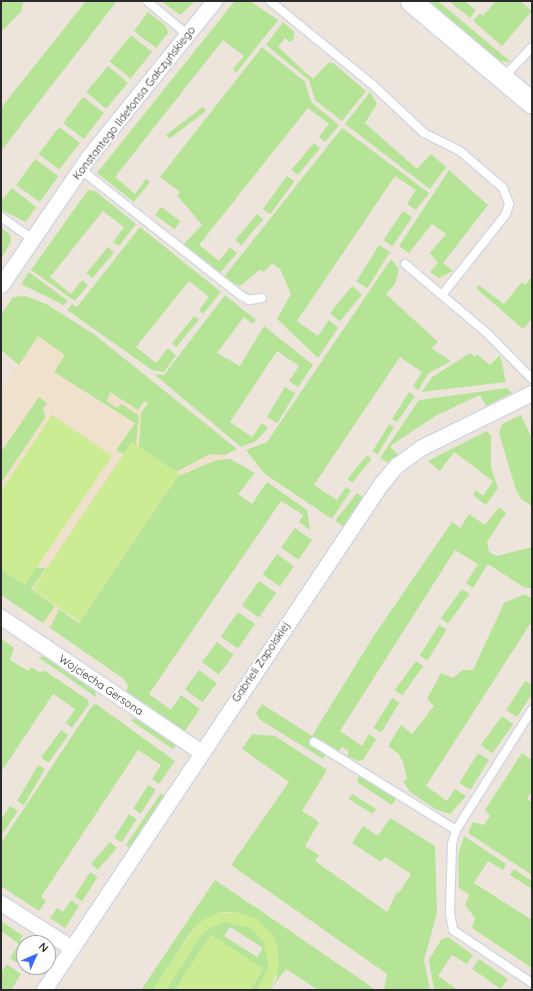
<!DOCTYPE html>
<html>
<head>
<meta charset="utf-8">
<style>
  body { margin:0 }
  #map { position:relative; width:533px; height:991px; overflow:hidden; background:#ede4dc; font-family:Quicksand,sans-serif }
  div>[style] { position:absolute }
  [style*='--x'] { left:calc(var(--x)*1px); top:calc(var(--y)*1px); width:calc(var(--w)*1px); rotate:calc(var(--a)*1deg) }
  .education>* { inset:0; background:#efe1cb }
  .green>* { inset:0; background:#b6e497; transform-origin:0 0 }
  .pitch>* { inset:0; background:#cbec92; transform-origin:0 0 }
  .roads { filter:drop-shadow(1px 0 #d1d6e3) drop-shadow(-1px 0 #d1d6e3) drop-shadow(0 1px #d1d6e3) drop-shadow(0 -1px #d1d6e3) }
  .lane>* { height:8px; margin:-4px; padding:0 4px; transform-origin:4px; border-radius:4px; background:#fff }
  .street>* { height:15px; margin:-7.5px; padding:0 7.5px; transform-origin:7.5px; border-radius:7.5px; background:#fff }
  .secondary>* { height:21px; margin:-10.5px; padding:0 10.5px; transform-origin:10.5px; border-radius:10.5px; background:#fff }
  span { translate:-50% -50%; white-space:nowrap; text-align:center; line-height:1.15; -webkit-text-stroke:3.5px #fff; paint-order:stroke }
  .street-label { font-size:11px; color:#2a2a2a }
  .frame { position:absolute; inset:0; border:2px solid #2a2a2a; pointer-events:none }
  .north { position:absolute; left:16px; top:935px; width:40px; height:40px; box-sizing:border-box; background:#fff; border:1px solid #aaa; border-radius:50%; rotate:45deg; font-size:11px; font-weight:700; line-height:16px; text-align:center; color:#2a2a2a }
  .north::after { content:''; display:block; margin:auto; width:14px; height:18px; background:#3869fe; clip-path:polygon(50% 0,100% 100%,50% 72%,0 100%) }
</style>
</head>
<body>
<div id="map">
  <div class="education">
    <div style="clip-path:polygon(53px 314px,226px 446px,224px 459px,52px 629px,1px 595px,1px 389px)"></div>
  </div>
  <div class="green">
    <div style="clip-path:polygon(1px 1px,23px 1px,22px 11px,1px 32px)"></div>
    <div style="clip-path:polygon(86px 1px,117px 1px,1px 151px,1px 108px)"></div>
    <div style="clip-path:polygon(161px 1px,195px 1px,180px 15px)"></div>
    <div style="clip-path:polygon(250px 1px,278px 20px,236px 73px,233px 69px,244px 56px,223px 40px,115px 177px,135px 194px,146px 179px,150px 182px,134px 202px,97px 173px,234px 2px)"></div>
    <div style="clip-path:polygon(429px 1px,438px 1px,511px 62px,500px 61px)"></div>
    <div style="clip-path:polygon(449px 1px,465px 1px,476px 10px,470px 18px)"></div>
    <div style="clip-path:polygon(496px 1px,520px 1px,532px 11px,502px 46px,473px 21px,480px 13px,483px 16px)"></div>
    <div style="clip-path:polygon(148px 12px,166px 26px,168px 33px,156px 48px,134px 31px)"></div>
    <div style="clip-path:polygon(283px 22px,294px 32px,294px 38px,290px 42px,285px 38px,278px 47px,313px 79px,328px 63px,333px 63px,366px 91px,342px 121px,315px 100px,309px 80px,266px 45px)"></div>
    <div style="left:131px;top:35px;width:27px;height:34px;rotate:39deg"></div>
    <div style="clip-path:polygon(262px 47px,305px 82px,311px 102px,339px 125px,325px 142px,319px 137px,329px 124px,308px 108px,199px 245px,219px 261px,230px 247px,237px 253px,219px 274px,183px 245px,202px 225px,177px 195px,180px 192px,160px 177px)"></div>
    <div style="left:108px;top:66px;width:26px;height:34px;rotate:40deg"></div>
    <div style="clip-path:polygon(370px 92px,377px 104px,365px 123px,417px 169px,431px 154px,446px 167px,430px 189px,345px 124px)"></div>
    <div style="left:83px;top:97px;width:26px;height:33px;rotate:37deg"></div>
    <div style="left:203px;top:107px;width:5px;height:46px;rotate:53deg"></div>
    <div style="left:59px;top:127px;width:26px;height:34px;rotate:37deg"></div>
    <div style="clip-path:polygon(342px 128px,429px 193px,416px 210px,407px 204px,416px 190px,395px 176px,297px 321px,318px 336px,329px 320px,338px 328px,318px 358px,277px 319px,291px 294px,280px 269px,272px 263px,264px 272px,260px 270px,240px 286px,223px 278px)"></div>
    <div style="left:314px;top:143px;width:8px;height:35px;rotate:40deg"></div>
    <div style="left:35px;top:159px;width:29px;height:32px;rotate:36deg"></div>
    <div style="clip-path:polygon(449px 170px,488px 205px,443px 263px,453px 271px,439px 278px,430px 272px,438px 263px,430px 253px,446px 234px,432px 224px,409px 253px,399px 246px)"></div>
    <div style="left:287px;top:176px;width:9px;height:41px;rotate:36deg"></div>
    <div style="clip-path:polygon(12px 188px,36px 207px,26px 222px,1px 210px,1px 201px)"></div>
    <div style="clip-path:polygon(88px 190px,95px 191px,136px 224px,119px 246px,113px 242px,124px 227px,103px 211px,50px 277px,71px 294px,82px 280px,88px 285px,75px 301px,31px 270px)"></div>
    <div style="left:161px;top:207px;width:24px;height:10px;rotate:36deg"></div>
    <div style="left:403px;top:211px;width:11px;height:35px;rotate:34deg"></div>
    <div style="left:257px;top:214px;width:8px;height:34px;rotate:40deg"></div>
    <div style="clip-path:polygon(1px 227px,10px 235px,11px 242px,1px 259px)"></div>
    <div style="clip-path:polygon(140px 227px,221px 292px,203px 314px,199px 310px,209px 297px,189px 281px,136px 347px,156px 363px,168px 348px,176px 355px,164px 372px,152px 370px,67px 310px,72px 304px,77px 307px)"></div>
    <div style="left:379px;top:245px;width:13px;height:43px;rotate:32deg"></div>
    <div style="left:108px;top:247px;width:8px;height:34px;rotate:40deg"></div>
    <div style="clip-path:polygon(391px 259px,399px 269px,395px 284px,386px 294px,438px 342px,431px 348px,451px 361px,429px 373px,418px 390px,413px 386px,422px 372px,400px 357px,314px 485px,337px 500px,346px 487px,351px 490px,332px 519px,265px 474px,246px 450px,267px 442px)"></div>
    <div style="clip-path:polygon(29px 272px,68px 301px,64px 305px,21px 284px)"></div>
    <div style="clip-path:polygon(532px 276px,532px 319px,523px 329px,476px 288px,479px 285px,504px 304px,522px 282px,525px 285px)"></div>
    <div style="left:352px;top:286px;width:13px;height:35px;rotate:39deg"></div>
    <div style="clip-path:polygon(225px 295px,256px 320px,253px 324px,244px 317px,217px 353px,240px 366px,264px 326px,313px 365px,298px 387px,289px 381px,299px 366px,277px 351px,230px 422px,252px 437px,262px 423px,268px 428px,256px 441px,241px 447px,154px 374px,164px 375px)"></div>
    <div style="clip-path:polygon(25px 296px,48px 305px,95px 335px,237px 449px,225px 455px,210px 454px,176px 472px,139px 447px,141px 414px,148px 403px,144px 401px,138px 410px,110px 392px,107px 401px,117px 408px,122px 404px,139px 416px,136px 445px,132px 442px,124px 454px,116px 450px,135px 423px,54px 372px,65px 355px,38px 336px,19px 365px,1px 350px,1px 315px,13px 297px)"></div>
    <div style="left:194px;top:316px;width:6px;height:35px;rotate:39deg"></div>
    <div style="clip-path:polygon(470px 353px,475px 357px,477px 354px,490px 365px,500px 355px,506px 382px,422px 392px,432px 377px)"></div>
    <div style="left:285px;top:387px;width:12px;height:35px;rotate:31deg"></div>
    <div style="clip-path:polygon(507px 388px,512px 393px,486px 406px,480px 395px,437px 415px,390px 446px,398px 455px,389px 463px,380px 458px,419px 400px)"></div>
    <div style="clip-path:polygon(409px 392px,415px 396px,397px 422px,392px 419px)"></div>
    <div style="clip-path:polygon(39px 397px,47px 403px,43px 408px,45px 418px,1px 483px,1px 452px)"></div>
    <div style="clip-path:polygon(521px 415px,532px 439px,532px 506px,521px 499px,516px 490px,499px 433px,502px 424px)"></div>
    <div style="left:389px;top:424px;width:6px;height:32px;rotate:31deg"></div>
    <div style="clip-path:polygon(487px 431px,491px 436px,491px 468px,498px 488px,486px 505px,473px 495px,476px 490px,483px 496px,493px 481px,454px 452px,440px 471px,428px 461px)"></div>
    <div style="left:367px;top:455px;width:6px;height:31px;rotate:39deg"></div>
    <div style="clip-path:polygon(230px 459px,255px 473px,238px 494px,252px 504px,267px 482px,307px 510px,310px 530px,299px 522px,303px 515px,281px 501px,149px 694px,171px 710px,181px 695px,200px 709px,182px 735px,125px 696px,128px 685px,124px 679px,50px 628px,59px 609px,79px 623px,178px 476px,217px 460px)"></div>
    <div style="clip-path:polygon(357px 493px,364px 498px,345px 527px,335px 521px)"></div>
    <div style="clip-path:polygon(499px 507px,506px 513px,487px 542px,489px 552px,497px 556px,532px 547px,532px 588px,525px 588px,488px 564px,473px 588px,466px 583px,478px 564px,455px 550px,340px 731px,362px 746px,369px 734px,376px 739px,363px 760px,358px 761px,347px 756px,349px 751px,342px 747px,339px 751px,313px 737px,309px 744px,326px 754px,323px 759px,259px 719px,256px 713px,262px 704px,312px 736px,373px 637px,452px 522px,460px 528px,469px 514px,485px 525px)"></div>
    <div style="left:295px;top:528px;width:21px;height:24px;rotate:35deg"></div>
    <div style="left:277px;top:554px;width:21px;height:25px;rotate:35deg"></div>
    <div style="clip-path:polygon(36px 568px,46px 568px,31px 589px,55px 606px,43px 623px,1px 595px,1px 569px,25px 585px)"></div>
    <div style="left:259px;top:581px;width:21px;height:30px;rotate:35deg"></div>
    <div style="left:462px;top:589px;width:9px;height:36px;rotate:36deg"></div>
    <div style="clip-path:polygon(525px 594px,532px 599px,532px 621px,426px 786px,447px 801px,455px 789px,466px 796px,450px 814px,437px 810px,410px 792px,403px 781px,407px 779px,403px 762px,398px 753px,388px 746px,401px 725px,412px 734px,434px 706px,427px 699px,441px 673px,453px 678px,463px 670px,473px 670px,504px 603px)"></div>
    <div style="left:238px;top:612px;width:21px;height:30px;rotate:35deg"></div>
    <div style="left:439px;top:625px;width:9px;height:36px;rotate:32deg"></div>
    <div style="clip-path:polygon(1px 639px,14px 648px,10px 660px,28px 671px,31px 667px,39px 672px,45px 671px,88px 700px,89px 704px,72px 728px,66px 723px,75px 709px,53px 694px,1px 772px)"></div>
    <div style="left:217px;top:642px;width:21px;height:25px;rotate:37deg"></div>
    <div style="clip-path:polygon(48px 656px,89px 684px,95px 690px,96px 697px,38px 657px)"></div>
    <div style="left:416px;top:661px;width:9px;height:36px;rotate:36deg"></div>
    <div style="left:199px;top:670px;width:22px;height:24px;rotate:36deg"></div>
    <div style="clip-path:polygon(525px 681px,532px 685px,532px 694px,517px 717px,506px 710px)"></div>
    <div style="left:392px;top:698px;width:9px;height:35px;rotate:32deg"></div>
    <div style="clip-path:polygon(96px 704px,175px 761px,159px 784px,152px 779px,161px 765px,138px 750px,41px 897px,46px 901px,39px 911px,1px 886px,1px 843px,92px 706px)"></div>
    <div style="left:502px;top:716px;width:14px;height:36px;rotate:36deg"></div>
    <div style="clip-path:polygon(137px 718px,177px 744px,173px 749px,130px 720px)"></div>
    <div style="left:61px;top:730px;width:9px;height:34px;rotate:36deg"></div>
    <div style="clip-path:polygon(252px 734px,275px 736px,327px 770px,302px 811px,319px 822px,305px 846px,319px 855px,315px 861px,387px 912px,397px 892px,399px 893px,411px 874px,385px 857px,381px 862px,352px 843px,363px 826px,378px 836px,390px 818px,435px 846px,437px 913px,424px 960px,430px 990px,384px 990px,387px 974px,231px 865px,289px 782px,242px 749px)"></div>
    <div style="left:478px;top:753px;width:13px;height:35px;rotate:32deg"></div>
    <div style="clip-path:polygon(522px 753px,532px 760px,532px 791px,527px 799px,532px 802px,532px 875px,468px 833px,473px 822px,484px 825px,490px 816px,485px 810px)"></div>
    <div style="left:38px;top:765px;width:8px;height:42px;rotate:30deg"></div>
    <div style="clip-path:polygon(360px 774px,397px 797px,392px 805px,357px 782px)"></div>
    <div style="left:148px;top:785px;width:9px;height:28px;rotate:32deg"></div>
    <div style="clip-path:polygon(161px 793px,166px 797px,130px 849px,126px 845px)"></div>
    <div style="left:352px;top:794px;width:28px;height:6px;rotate:32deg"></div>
    <div style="clip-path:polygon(10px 806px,18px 811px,1px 836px,1px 820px)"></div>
    <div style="left:129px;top:814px;width:9px;height:28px;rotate:32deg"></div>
    <div style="clip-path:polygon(464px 836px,506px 864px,503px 870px,488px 861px,474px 883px,532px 920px,532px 968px,472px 928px,475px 918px,465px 905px,469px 895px,459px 888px,458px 856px)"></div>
    <div style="left:110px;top:842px;width:9px;height:29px;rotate:41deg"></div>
    <div style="clip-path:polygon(514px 869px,532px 881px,532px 889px,510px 875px)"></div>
    <div style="left:90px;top:872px;width:9px;height:29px;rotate:32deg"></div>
    <div style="clip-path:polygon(215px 880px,261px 911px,376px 990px,318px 990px,286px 969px,270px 990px,277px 978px,278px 948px,236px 912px,225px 912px,215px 914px,193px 929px,153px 990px,141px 990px)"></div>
    <div style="clip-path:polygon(71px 900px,79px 906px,65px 928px,50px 918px,57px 908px,63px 912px)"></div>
    <div style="clip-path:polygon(1px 921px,23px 936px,20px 940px,24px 943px,25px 968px,10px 958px,19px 944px,1px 931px)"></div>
    <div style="clip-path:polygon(evenodd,226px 922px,251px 928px,264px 942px,269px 967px,257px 990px,250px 990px,263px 969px,211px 935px,175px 990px,166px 990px,201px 935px,211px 927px,226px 922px,230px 927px,263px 948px,257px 957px,224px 936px,230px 927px)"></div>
    <div style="clip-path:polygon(448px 937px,473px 955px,467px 964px,452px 955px,438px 976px,458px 990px,434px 990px,429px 960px,441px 940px)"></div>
    <div style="left:479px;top:959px;width:35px;height:12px;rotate:35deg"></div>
    <div style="clip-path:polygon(7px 964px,21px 974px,11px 990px,1px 990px,1px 972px)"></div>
  </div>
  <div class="pitch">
    <div style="clip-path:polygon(52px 415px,112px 456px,25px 585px,1px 569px,1px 491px)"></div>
    <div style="left:132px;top:442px;width:57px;height:178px;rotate:34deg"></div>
    <div style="clip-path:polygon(236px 912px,257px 919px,274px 937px,278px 948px,279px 968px,270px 990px,257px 990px,269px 967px,264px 942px,251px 928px,226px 922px,211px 927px,201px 935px,166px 990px,153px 990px,198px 923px,215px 914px)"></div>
    <div style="clip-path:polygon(211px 935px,263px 969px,250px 990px,175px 990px)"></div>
  </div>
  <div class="roads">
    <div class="lane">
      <div style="--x:147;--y:1;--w:53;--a:39.7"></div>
      <div style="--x:270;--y:1;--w:133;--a:39.2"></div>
      <div style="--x:373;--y:85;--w:70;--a:43.3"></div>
      <div style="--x:424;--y:133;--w:40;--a:26.6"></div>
      <div style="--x:460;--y:151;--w:57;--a:40.7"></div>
      <div style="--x:503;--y:188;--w:17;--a:69"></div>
      <div style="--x:509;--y:204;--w:10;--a:107"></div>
      <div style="--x:506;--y:214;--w:103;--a:128.3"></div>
      <div style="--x:503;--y:78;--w:42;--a:-46.9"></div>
      <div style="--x:80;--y:169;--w:204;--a:38.2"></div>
      <div style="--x:240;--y:295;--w:10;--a:29"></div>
      <div style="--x:249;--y:300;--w:13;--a:-9"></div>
      <div style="--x:1;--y:217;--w:39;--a:35"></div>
      <div style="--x:405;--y:264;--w:109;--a:40.1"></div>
      <div style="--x:488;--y:334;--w:63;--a:45.6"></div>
      <div style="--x:314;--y:742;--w:167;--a:31.8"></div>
      <div style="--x:456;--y:830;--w:15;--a:106"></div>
      <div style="--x:452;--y:844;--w:69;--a:91.7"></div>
      <div style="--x:450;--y:913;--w:17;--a:80"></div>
      <div style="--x:453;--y:930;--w:95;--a:33.9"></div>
      <div style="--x:456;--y:830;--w:142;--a:-57.7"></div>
    </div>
    <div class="street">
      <div style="--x:1;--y:285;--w:156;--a:-55.7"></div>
      <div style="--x:89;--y:156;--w:199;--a:-51.1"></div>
      <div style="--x:1;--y:617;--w:241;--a:34"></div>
      <div style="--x:1;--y:903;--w:84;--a:32.4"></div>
      <div style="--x:44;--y:990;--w:607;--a:-56.36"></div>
      <div style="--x:380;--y:485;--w:26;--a:-50"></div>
      <div style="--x:397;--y:465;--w:29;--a:-36"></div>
      <div style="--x:420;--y:448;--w:125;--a:-26.2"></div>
    </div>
    <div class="secondary">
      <div style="--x:411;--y:1;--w:158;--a:40.1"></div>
    </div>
  </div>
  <div class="street-label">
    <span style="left:134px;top:103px;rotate:-52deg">Konstantego Ildefonsa Gałczyńskiego</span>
    <span style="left:261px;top:662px;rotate:-56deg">Gabrieli Zapolskiej</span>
    <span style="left:101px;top:685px;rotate:34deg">Wojciecha Gersona</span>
  </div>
  <div class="frame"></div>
  <div class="north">N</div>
</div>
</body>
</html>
